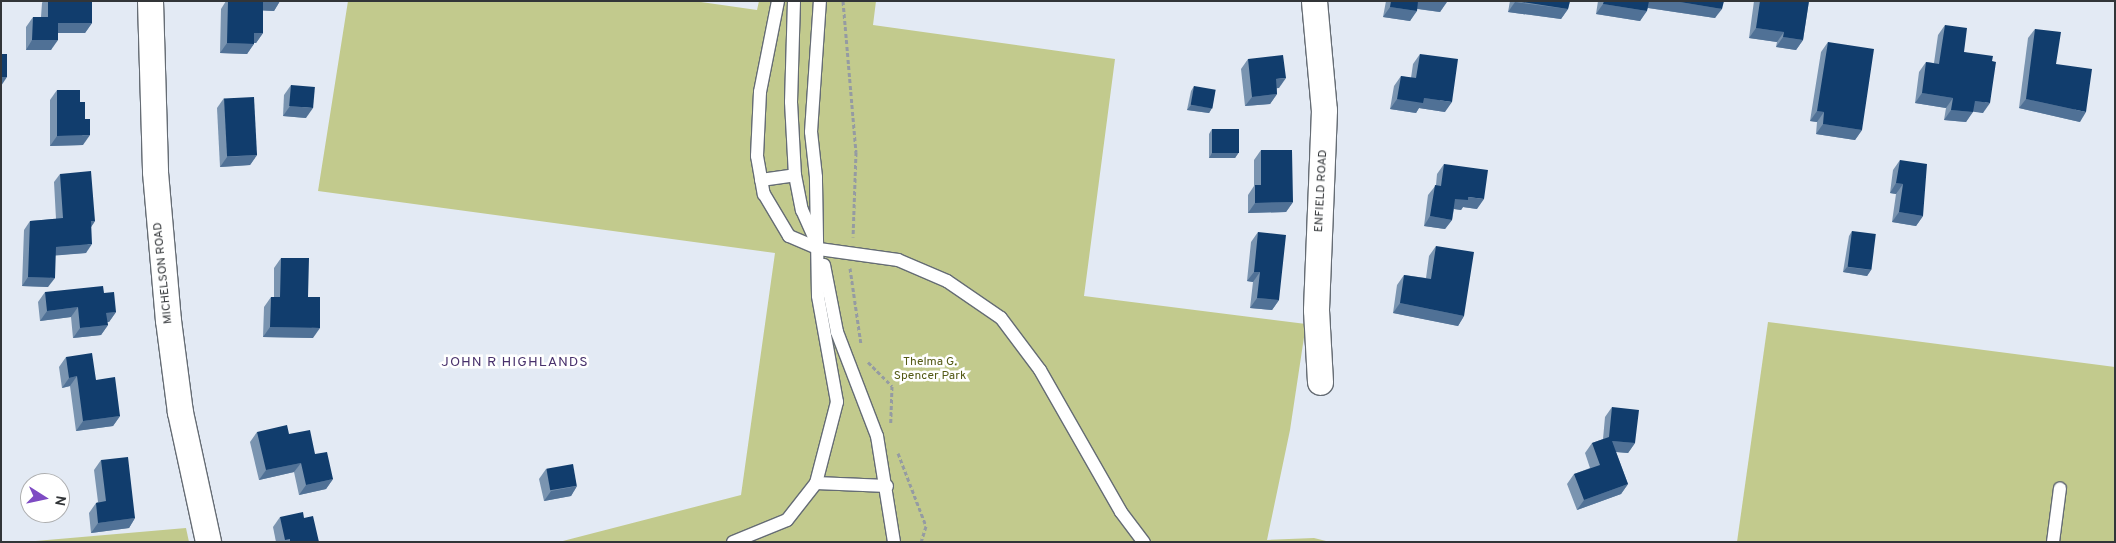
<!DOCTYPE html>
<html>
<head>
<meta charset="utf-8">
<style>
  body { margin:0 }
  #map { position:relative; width:2116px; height:543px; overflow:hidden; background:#e3eaf4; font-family:Overpass,sans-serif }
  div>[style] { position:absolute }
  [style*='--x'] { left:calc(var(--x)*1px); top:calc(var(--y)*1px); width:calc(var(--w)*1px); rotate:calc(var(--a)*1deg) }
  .green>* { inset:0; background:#c2ca8d }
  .path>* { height:3px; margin-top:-1.5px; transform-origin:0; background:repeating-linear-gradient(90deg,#959ba2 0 4px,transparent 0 6.5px) }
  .roads { filter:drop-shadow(1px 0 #656c74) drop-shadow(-1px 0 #656c74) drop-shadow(0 1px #656c74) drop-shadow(0 -1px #656c74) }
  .service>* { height:12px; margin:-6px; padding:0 6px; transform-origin:6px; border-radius:6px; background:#fff }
  .minor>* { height:25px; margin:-12.5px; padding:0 12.5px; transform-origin:12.5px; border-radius:12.5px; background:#fff }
  .wall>* { inset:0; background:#7a94b0 }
  .shaded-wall>* { inset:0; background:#507196 }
  .building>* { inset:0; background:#113d6d; transform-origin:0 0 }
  span { translate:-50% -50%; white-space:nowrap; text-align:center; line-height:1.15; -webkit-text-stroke:5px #fff; paint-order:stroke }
  .street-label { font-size:12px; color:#323538 }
  .park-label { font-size:12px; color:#545a16 }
  .neighbourhood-label { font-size:14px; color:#48316c; letter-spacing:1px }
  .frame { position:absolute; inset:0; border:2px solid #323538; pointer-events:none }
  .north { position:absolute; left:20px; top:473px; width:50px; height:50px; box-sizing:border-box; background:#fff; border:1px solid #adaeaf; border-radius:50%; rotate:100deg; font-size:14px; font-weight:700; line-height:20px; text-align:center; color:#323538 }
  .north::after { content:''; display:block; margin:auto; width:18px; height:22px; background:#7e4bc3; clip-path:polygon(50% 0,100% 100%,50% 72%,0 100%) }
</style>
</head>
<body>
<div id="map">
  <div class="green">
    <div style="clip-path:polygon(348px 1px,694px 1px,757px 10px,759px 1px,876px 1px,873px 25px,1115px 59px,1084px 296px,1306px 324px,1290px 430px,1267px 540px,1314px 538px,1330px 542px,559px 542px,741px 495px,775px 253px,318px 191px)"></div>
    <div style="clip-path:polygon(1768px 322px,2115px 367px,2115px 542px,1737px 542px)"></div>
    <div style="clip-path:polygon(186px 528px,189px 542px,24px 542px)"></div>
  </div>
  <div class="path">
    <div style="--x:843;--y:1;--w:152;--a:85.1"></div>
    <div style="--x:856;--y:152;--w:85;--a:92"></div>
    <div style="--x:850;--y:268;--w:77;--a:81.8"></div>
    <div style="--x:868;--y:362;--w:34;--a:45"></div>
    <div style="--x:892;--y:386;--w:37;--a:92"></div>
    <div style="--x:898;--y:453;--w:78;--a:69"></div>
    <div style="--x:926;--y:526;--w:17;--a:107"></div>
  </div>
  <div class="roads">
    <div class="service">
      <div style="--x:778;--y:1;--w:93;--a:101.2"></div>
      <div style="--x:760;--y:92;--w:64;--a:92.7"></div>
      <div style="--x:757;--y:156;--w:39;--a:80"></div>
      <div style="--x:764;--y:194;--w:49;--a:59.2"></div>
      <div style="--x:789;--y:236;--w:33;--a:23"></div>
      <div style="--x:819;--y:249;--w:80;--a:7.9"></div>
      <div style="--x:898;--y:260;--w:53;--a:23.2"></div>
      <div style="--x:947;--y:281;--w:65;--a:34.4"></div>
      <div style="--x:1001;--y:318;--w:65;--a:53.1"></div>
      <div style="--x:1040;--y:370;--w:163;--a:60.3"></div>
      <div style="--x:1121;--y:512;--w:38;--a:53"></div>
      <div style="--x:794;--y:1;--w:101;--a:91.7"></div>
      <div style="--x:791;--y:102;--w:73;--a:86.9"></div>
      <div style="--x:795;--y:175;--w:36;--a:79"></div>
      <div style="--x:802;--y:210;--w:34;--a:66"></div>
      <div style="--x:761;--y:180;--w:34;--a:-8"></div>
      <div style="--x:824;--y:265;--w:68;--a:79"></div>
      <div style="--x:837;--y:332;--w:111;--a:69"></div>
      <div style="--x:877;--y:436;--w:107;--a:80.9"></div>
      <div style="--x:816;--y:483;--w:71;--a:2.4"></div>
      <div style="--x:733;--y:542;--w:58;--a:-22.2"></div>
      <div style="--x:787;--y:520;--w:47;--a:-51.9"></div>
      <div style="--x:816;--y:483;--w:84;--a:-75.5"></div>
      <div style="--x:837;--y:402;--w:108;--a:-100.2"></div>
      <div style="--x:818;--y:296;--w:119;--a:-91"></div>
      <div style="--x:816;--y:177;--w:45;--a:-96.3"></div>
      <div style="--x:811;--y:132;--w:131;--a:-86.1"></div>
      <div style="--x:2053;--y:542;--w:54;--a:-82.6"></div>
    </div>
    <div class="minor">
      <div style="--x:150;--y:1;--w:171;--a:88.3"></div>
      <div style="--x:155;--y:172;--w:149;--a:85"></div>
      <div style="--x:168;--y:320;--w:93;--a:82.6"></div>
      <div style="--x:180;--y:412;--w:133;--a:77.8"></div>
      <div style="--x:1314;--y:1;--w:109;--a:84.8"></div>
      <div style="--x:1324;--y:110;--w:200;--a:92.3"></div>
      <div style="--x:1316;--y:310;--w:72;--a:86.8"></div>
    </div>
  </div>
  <div class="wall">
    <div style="clip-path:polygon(43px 1px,92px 1px,92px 23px,85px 33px,58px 33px,51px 50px,26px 50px,26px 27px,33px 17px,41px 17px,42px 3px)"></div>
    <div style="clip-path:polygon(226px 1px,280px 1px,274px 11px,263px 10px,263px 33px,256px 43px,254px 43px,247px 54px,220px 53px,221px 9px)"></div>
    <div style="clip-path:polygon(1386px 1px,1447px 1px,1440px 12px,1417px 9px,1410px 21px,1383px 17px)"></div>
    <div style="clip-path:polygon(1510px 1px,1570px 1px,1568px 9px,1561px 19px,1508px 12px)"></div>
    <div style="clip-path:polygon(1598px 1px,1724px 1px,1715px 18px,1648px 8px,1640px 21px,1596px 14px)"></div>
    <div style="clip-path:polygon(1754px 1px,1809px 1px,1803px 40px,1796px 50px,1776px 47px,1777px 42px,1749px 38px)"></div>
    <div style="clip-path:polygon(1945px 25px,1964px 52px,1992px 61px,1983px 113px,1973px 111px,1966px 122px,1944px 120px,1946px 108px,1915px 103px,1919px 72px,1926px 62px,1934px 63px,1938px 35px)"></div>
    <div style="clip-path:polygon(2035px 29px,2056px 64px,2080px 122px,2019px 108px,2028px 38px)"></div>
    <div style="clip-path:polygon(1828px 42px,1862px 130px,1855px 140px,1816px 134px,1817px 122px,1810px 121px,1821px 52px)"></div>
    <div style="clip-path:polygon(1420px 54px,1445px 112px,1419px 108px,1416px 113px,1390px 109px,1394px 86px,1401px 76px,1411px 78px,1413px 64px)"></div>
    <div style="clip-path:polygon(1248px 59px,1279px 88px,1277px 88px,1277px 94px,1270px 104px,1245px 106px,1241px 69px)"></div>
    <div style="clip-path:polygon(291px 85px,306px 118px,283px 116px,284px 95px)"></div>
    <div style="clip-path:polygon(1194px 86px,1212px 108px,1209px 113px,1187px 110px,1191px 91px)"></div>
    <div style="clip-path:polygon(57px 90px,80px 102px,83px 145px,50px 146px,50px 100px)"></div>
    <div style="clip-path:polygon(224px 98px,257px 155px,250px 165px,220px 167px,217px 108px)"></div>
    <div style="clip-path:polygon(1212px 129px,1239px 152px,1235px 158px,1209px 158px,1209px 134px)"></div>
    <div style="clip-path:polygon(1261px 150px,1293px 202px,1286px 212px,1248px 213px,1248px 195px,1254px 186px,1254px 160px)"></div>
    <div style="clip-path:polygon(1900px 160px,1923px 216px,1916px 226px,1892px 222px,1896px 194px,1890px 193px,1893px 170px)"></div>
    <div style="clip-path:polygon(1444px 164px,1477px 209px,1463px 207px,1461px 210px,1454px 209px,1452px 220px,1445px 229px,1424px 226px,1428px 195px,1436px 185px,1437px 174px)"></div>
    <div style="clip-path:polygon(60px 174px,95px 221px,91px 227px,86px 253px,55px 255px,48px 287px,22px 286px,24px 230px,30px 221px,56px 219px,54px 182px)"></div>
    <div style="clip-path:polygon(1852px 231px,1871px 270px,1867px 276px,1843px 272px,1849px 236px)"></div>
    <div style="clip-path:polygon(1258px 232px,1279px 300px,1272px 310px,1250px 308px,1253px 282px,1247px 281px,1251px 242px)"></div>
    <div style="clip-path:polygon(1436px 246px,1464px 316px,1458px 326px,1393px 313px,1397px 285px,1404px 275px,1426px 278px,1429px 256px)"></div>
    <div style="clip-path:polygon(281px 258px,308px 297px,313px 338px,263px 337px,264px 307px,271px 297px,274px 297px,274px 268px)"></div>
    <div style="clip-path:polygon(45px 292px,104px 293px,116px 312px,109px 322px,107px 322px,108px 325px,101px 335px,73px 338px,71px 317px,40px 321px,38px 302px)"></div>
    <div style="clip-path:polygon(66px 357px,96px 380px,120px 416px,113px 426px,76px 431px,70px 386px,62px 388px,59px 367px)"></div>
    <div style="clip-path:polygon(1612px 407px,1635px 443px,1628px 453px,1616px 452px,1628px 484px,1621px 494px,1577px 510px,1567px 484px,1574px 474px,1590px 468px,1585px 453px,1592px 443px,1603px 439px,1605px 417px)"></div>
    <div style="clip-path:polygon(257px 432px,289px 434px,315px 454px,333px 479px,326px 489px,299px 495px,294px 472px,259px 480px,250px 442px)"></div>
    <div style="clip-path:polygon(101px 460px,135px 518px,129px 528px,91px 533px,89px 513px,96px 503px,98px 502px,94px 470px)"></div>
    <div style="clip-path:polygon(546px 469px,577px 486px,571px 496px,544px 501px,539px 479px)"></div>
    <div style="clip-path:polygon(280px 517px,304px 518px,319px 542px,276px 542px,273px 527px)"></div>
  </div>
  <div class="shaded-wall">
    <div style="clip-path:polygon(251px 1px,280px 1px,274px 11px,245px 10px)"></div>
    <div style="clip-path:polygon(1416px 1px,1442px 1px,1447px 2px,1440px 12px,1412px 8px)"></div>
    <div style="clip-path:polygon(1647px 1px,1674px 1px,1722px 9px,1715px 18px,1642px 7px)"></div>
    <div style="clip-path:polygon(1515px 2px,1568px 9px,1561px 19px,1508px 12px)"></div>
    <div style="clip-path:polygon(1603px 4px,1647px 11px,1640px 21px,1596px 14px)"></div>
    <div style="clip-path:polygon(1390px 7px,1417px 11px,1410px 21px,1383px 17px)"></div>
    <div style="clip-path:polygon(58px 23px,92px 23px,85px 33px,51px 33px)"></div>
    <div style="clip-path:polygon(1756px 28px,1784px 32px,1777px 42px,1749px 38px)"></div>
    <div style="clip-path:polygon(254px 33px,263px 33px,256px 43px,247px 43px)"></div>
    <div style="clip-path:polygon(1783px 37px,1803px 40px,1796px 50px,1776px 47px)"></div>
    <div style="clip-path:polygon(32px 40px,58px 40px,51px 50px,26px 50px)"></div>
    <div style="clip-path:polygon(227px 43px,254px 44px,247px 54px,220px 53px)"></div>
    <div style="clip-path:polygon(1px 77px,7px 77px,1px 86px)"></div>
    <div style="clip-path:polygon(1286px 78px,1279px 88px,1269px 89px,1276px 79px)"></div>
    <div style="clip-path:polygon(1922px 93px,1953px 98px,1946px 108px,1915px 103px)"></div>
    <div style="clip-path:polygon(1277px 94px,1270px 104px,1245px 106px,1252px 97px)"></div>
    <div style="clip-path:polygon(1424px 98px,1452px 102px,1445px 112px,1419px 108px,1416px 113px,1390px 109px,1397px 99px)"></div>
    <div style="clip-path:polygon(2026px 99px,2086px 112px,2080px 122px,2019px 108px)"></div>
    <div style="clip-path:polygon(1975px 101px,1990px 103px,1983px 113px,1968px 111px)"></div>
    <div style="clip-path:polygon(1191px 105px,1212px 108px,1209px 113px,1187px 110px)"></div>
    <div style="clip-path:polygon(290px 106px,313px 108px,306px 118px,283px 116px)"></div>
    <div style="clip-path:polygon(1951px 110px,1973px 112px,1966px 122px,1944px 120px)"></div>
    <div style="clip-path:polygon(1817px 111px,1824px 112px,1817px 122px,1810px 121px)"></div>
    <div style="clip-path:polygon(1823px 124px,1862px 130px,1855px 140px,1816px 134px)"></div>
    <div style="clip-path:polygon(90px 135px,83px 145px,50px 146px,57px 136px)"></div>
    <div style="clip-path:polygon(1239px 152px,1235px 158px,1209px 158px,1212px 153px)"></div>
    <div style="clip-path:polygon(257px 155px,250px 165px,220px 167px,227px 157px)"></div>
    <div style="clip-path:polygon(1896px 183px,1903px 184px,1896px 194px,1890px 193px)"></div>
    <div style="clip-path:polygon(1468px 197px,1484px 199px,1477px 209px,1463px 207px,1461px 210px,1448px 208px,1455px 199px)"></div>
    <div style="clip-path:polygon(1293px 202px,1286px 212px,1248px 213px,1255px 203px)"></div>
    <div style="clip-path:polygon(1899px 212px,1923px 216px,1916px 226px,1892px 222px)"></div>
    <div style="clip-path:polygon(1430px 216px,1452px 220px,1445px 229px,1424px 226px)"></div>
    <div style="clip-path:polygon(91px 221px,95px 221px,89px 230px)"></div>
    <div style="clip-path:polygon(92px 244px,86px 253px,50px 256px,56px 247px)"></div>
    <div style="clip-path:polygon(1847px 267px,1871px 270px,1867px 276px,1843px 272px)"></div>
    <div style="clip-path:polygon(1254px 272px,1260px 272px,1253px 282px,1247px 281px)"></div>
    <div style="clip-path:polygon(28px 277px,55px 278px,48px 287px,22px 286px)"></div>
    <div style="clip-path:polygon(1257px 298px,1279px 300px,1272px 310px,1250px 308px)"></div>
    <div style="clip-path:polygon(1400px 303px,1464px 316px,1458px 326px,1393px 313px)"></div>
    <div style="clip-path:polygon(78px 307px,71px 317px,40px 321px,47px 311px)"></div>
    <div style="clip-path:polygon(116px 312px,109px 322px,99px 323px,106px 313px)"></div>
    <div style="clip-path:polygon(108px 325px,101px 335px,73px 338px,80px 328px)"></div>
    <div style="clip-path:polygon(270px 327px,320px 328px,313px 338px,263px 337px)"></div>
    <div style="clip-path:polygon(77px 376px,70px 386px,62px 388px,69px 378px)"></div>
    <div style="clip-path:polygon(120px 416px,113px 426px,76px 431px,83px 421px)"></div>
    <div style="clip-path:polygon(1612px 441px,1635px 443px,1628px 453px,1605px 451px)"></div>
    <div style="clip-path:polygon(301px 463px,294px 472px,259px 480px,266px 470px)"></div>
    <div style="clip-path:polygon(333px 479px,326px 489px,299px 495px,306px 485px)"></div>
    <div style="clip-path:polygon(1628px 484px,1621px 494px,1577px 510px,1584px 500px)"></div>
    <div style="clip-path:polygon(577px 486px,571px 496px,544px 501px,551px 491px)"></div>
    <div style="clip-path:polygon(135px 518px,129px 528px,91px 533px,98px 523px)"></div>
  </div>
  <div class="building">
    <div style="clip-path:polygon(48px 1px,92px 1px,92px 23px,58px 23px,58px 40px,32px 40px,33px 17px,48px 17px)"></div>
    <div style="clip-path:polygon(228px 1px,263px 1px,263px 33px,254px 33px,254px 44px,227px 43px)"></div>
    <div style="clip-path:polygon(1391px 1px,1418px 1px,1417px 11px,1390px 7px)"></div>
    <div style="clip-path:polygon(1515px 1px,1570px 1px,1568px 9px)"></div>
    <div style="clip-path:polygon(1604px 1px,1649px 1px,1647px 11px,1603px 4px)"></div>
    <div style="clip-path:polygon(1674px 1px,1724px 1px,1722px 9px)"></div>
    <div style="clip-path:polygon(1760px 1px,1809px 1px,1803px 40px,1783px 37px,1784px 32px,1756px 28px)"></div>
    <div style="clip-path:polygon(1945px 25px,1967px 28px,1964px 52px,1993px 56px,1992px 61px,1996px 62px,1990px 103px,1975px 101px,1973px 112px,1951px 110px,1953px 98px,1922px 93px,1926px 62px,1939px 64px)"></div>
    <div style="clip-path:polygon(2035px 29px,2061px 32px,2056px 64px,2092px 69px,2086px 112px,2026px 99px)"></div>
    <div style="clip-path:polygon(1828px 42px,1874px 49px,1862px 130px,1823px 124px,1824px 112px,1817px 111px)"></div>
    <div style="left:1px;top:54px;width:6px;height:23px"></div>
    <div style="clip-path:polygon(1420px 54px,1458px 59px,1452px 102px,1424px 98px,1423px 103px,1397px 99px,1401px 76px,1416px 78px)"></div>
    <div style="clip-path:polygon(1283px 55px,1286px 78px,1276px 79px,1277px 94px,1252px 97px,1248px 59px)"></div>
    <div style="left:291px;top:85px;width:24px;height:21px;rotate:5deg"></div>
    <div style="left:1194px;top:86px;width:22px;height:19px;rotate:10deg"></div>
    <div style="clip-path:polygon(57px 90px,80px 90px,80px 102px,85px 102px,85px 119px,90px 119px,90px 135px,57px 136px)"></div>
    <div style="left:254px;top:97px;width:58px;height:30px;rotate:87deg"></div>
    <div style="left:1212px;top:129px;width:27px;height:24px"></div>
    <div style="clip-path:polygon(1261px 150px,1292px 150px,1293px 202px,1255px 203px,1255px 185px,1261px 185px)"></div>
    <div style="clip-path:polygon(1900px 160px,1927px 164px,1923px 216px,1899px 212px,1903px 184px,1896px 183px)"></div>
    <div style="clip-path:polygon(1444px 164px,1488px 170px,1484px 199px,1468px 197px,1468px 200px,1455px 199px,1452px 220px,1430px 216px,1435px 185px,1441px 186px)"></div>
    <div style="clip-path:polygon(91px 171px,95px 221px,91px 221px,92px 244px,56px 247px,55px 278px,28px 277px,30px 221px,63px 218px,60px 174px)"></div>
    <div style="left:1852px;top:231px;width:24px;height:36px;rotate:7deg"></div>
    <div style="clip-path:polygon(1258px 232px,1286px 235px,1279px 300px,1257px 298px,1260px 272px,1254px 272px)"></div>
    <div style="clip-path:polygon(1436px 246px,1474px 252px,1464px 316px,1400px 303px,1404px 275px,1431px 279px)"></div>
    <div style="clip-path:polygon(281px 258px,309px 258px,308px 297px,320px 297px,320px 328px,270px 327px,271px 297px,280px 297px)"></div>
    <div style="clip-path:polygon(103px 286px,104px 293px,114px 292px,116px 312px,106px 313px,108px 325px,80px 328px,78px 307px,47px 311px,45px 292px)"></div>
    <div style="clip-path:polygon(92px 353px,96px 380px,115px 377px,120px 416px,83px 421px,77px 376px,69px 378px,66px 357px)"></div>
    <div style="clip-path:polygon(1612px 407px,1639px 410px,1635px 443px,1612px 441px,1628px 484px,1584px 500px,1574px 474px,1600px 465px,1592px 443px,1609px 437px)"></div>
    <div style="clip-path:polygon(287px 425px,289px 434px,310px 430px,315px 454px,327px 452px,333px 479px,306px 485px,301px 463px,266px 470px,257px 432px)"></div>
    <div style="clip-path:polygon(128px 457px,135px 518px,98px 523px,96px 503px,106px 501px,101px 460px)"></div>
    <div style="left:573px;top:464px;width:22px;height:27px;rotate:80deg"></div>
    <div style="clip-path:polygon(303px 512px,304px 518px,313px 516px,319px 542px,290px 542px,290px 539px,285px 540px,280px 517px)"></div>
  </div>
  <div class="street-label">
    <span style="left:1322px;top:191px;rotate:-87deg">ENFIELD ROAD</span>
    <span style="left:164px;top:273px;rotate:-96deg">MICHELSON ROAD</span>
  </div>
  <div class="park-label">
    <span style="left:930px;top:370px">Thelma G.<br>Spencer Park</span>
  </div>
  <div class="neighbourhood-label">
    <span style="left:515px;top:363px">JOHN R HIGHLANDS</span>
  </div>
  <div class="frame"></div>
  <div class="north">N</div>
</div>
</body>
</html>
